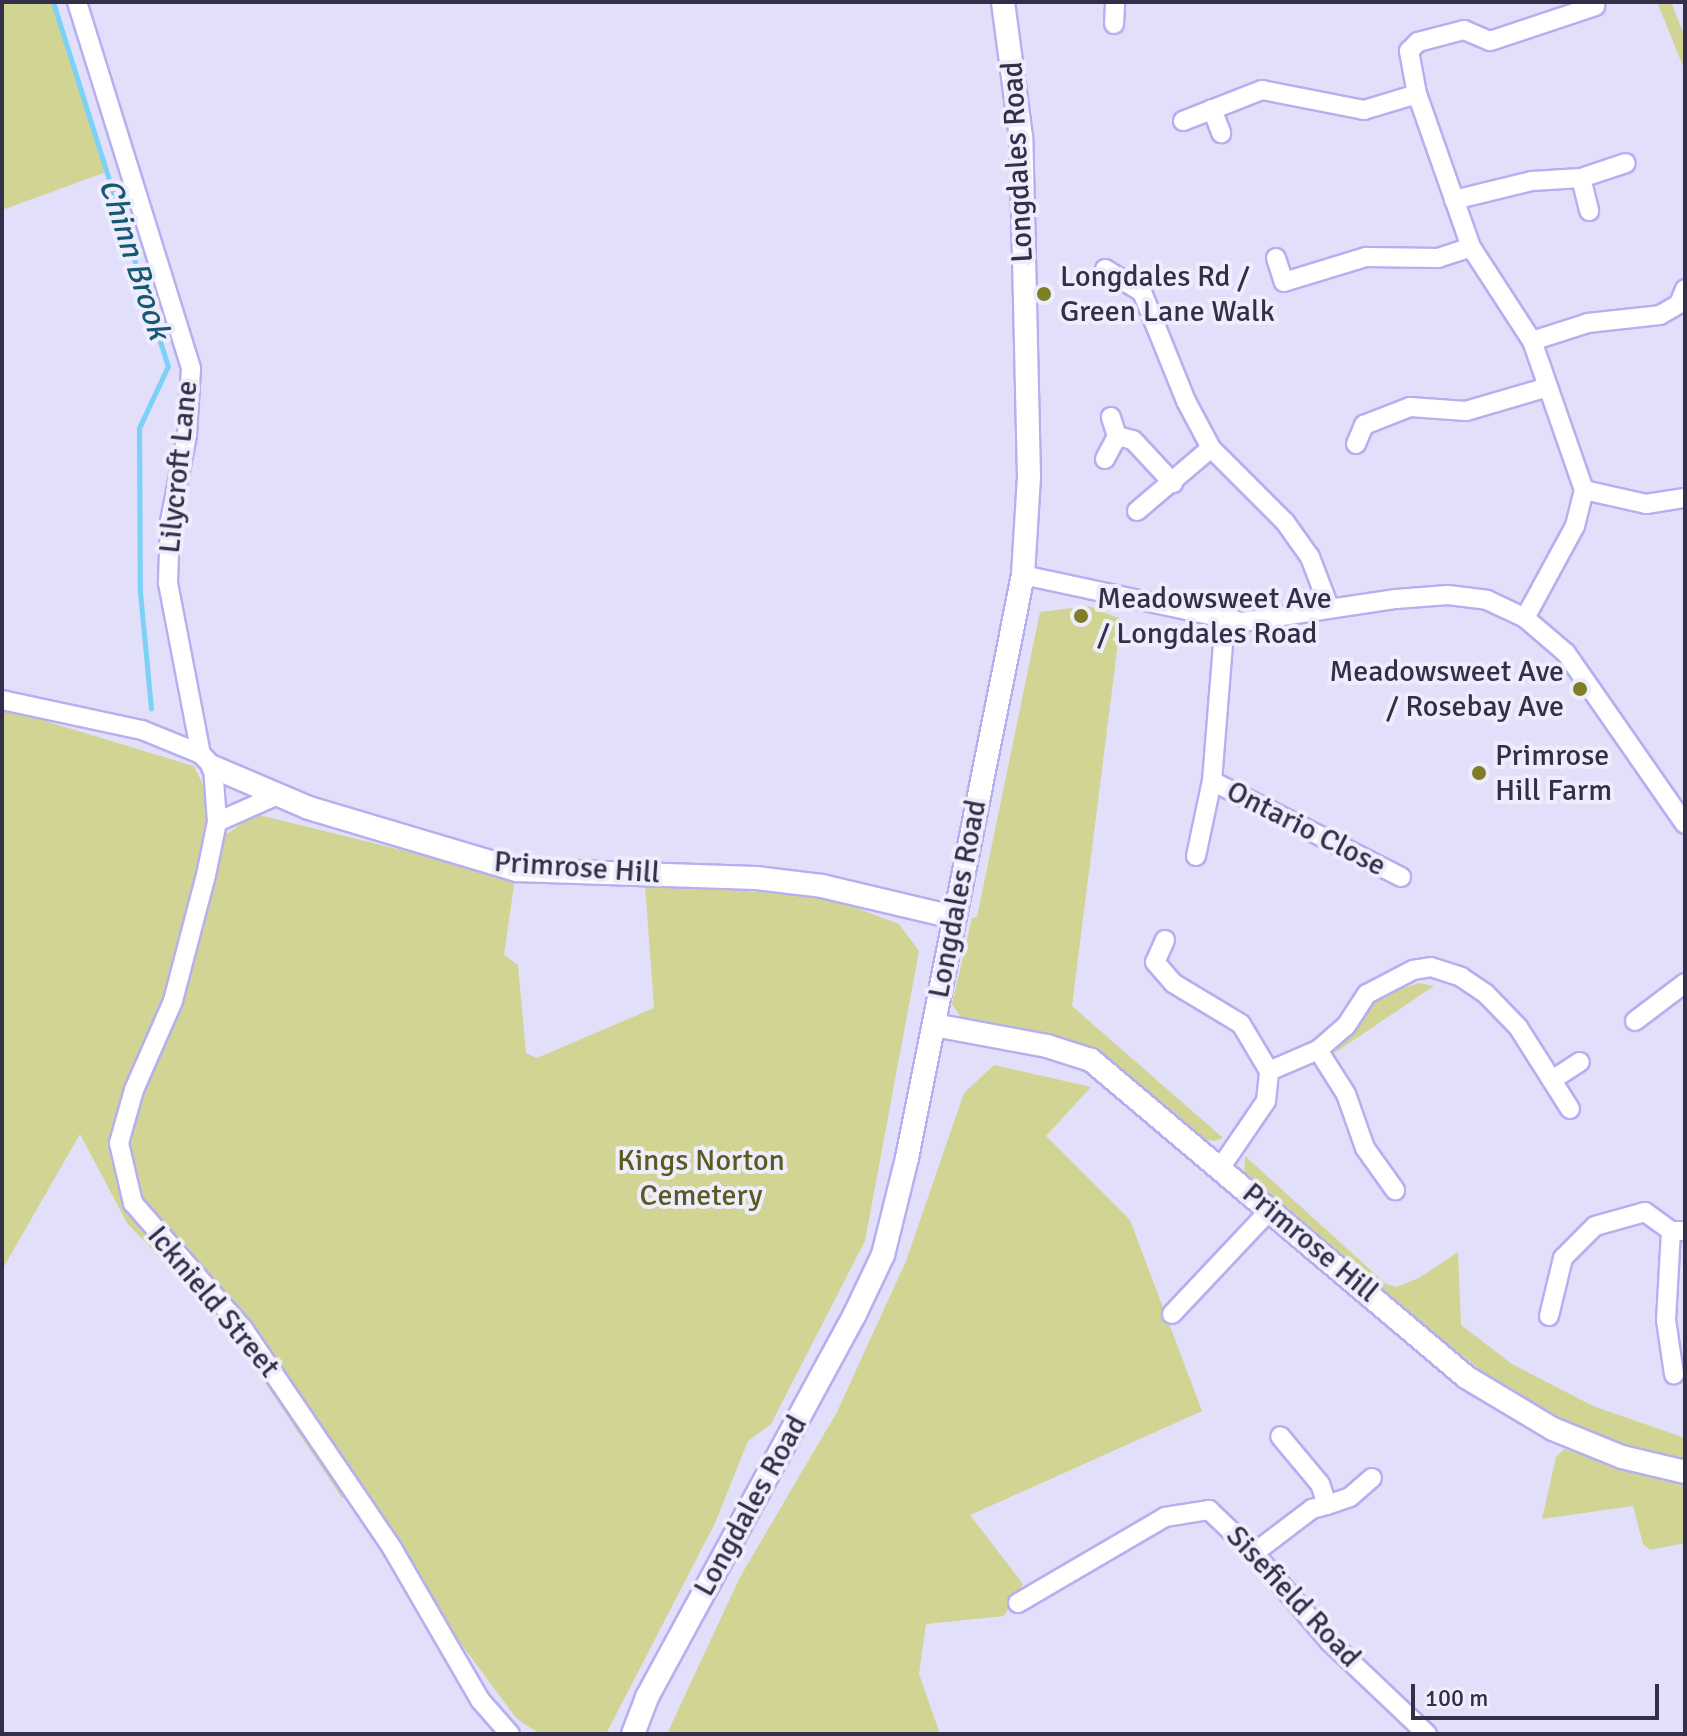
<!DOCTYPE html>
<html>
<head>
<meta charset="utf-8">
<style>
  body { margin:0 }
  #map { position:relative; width:1687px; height:1736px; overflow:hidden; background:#e1dffa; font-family:Signika,sans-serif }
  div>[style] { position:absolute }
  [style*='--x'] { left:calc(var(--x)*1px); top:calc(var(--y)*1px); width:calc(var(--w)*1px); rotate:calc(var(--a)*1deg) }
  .green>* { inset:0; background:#d2d493 }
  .stream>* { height:5px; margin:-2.5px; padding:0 2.5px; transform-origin:2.5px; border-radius:2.5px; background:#7cd1f9 }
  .roads { filter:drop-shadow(2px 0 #b7aff0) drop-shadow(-2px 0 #b7aff0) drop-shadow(0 2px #b7aff0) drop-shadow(0 -2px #b7aff0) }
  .minor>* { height:18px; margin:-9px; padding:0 9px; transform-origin:9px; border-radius:9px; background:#fff }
  .tertiary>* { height:22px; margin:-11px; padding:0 11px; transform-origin:11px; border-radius:11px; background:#fff }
  .dots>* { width:22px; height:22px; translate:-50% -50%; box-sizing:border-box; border:4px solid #eeedfb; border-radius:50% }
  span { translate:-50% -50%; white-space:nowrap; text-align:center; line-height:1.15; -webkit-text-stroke:8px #eeedfb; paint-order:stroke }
  .street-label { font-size:30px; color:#332f49 }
  .poi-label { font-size:30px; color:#332f49 }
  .left { translate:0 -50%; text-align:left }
  .right { translate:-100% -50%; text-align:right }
  .park-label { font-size:30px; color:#5a5a22 }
  .water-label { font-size:32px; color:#155974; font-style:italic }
  .frame { position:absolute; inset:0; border:4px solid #332f49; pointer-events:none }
  .scale { position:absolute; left:1411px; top:1684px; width:248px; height:36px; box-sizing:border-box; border:4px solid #332f49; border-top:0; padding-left:10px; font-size:24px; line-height:28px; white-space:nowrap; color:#332f49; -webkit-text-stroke:6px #eeedfb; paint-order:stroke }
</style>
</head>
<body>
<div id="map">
  <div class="green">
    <div style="clip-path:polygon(2px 2px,53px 2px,109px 171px,2px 210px)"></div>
    <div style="clip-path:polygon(1657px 2px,1671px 2px,1685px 37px,1685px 71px)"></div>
    <div style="clip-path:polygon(1088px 606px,1121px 619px,1072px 1006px,1223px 1138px,1214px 1141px,1203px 1139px,1119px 1068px,1087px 1049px,962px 1019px,952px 1004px,972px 918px,977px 917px,1040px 612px)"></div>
    <div style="clip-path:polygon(2px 708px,194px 766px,227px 834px,255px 814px,515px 878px,504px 955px,518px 965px,526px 1053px,537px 1058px,654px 1008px,645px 885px,824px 896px,899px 924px,919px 951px,865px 1241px,771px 1424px,748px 1441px,715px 1523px,606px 1734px,540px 1734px,517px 1719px,461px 1644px,366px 1490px,342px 1498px,234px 1336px,127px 1223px,80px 1134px,2px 1270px)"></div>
    <div style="clip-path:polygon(1419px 983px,1434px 986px,1333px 1054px,1363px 1012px,1388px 993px)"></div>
    <div style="clip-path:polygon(994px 1065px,1091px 1087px,1046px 1136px,1130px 1220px,1202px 1411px,970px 1515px,1023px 1584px,1004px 1616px,926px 1624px,919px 1674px,940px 1734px,667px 1734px,740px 1577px,837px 1412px,906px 1261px,964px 1093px)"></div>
    <div style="clip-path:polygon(1245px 1156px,1386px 1284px,1396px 1287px,1419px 1278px,1458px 1252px,1461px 1325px,1512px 1364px,1593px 1406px,1685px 1438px,1685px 1463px,1590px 1436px,1522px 1402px,1387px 1297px,1244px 1174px)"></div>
    <div style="clip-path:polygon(1564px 1449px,1685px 1486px,1685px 1543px,1650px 1550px,1643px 1544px,1633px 1506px,1542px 1519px,1556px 1457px)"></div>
  </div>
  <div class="stream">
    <div style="--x:53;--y:2;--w:382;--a:72.5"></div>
    <div style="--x:168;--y:366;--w:68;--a:115.1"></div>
    <div style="--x:139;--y:428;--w:164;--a:89.7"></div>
    <div style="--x:140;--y:592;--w:117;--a:84.6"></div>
  </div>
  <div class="roads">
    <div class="minor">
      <div style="--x:77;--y:2;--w:384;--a:72.7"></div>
      <div style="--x:191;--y:369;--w:66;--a:93.5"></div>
      <div style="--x:187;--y:435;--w:89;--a:101.1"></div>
      <div style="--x:170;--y:522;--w:61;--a:91.9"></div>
      <div style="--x:168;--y:583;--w:174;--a:79.1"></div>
      <div style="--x:1114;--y:24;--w:22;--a:-87"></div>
      <div style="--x:1212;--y:109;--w:26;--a:69"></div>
      <div style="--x:1183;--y:121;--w:85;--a:-21.4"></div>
      <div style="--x:1262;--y:90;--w:104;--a:11.1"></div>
      <div style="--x:1364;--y:110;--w:55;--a:-16.8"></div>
      <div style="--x:1581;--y:178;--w:34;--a:76"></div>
      <div style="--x:1454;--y:200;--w:80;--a:-13.7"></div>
      <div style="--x:1532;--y:181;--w:49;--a:-3.5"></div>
      <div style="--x:1581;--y:178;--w:47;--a:-18.4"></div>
      <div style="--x:1276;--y:258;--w:25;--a:72"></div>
      <div style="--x:1284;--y:282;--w:86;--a:-17"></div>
      <div style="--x:1366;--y:257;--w:72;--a:0.8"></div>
      <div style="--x:1438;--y:258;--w:35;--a:-18"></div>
      <div style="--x:1105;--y:269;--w:44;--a:31.9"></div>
      <div style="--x:1142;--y:292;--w:118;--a:68"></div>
      <div style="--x:1186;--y:401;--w:53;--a:62"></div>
      <div style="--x:1532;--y:341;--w:59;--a:-17.8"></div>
      <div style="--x:1588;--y:323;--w:72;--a:-6.3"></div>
      <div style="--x:1660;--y:315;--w:22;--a:-30"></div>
      <div style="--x:1679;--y:304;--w:16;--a:-68"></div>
      <div style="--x:1117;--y:436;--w:16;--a:14"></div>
      <div style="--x:1133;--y:440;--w:59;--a:47.1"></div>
      <div style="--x:1356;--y:444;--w:21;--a:-67"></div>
      <div style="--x:1364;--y:425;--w:49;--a:-21.4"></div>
      <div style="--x:1410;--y:407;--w:56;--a:4.1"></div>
      <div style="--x:1466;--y:411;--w:85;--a:-16.3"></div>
      <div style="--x:1105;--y:459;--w:26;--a:-62"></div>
      <div style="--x:1117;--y:436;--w:20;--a:-108"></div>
      <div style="--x:1584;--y:490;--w:64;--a:12.7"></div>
      <div style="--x:1646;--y:504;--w:39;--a:-9"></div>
      <div style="--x:1137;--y:511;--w:97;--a:-40.4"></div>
      <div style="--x:1211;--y:448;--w:105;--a:45"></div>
      <div style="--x:1285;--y:522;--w:43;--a:54.5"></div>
      <div style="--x:1310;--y:557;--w:53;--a:69.2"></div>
      <div style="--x:1023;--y:575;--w:224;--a:12.1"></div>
      <div style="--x:1242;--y:622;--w:156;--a:-8.5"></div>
      <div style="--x:1396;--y:599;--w:52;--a:-4.4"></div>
      <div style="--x:1448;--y:595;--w:39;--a:7"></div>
      <div style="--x:1487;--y:600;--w:42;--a:25.3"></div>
      <div style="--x:1525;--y:618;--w:54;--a:40.5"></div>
      <div style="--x:1566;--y:653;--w:208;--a:55.2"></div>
      <div style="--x:1525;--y:618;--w:105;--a:-61.5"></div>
      <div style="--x:1575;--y:526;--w:37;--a:-76"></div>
      <div style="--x:1584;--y:490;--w:158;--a:-109.2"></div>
      <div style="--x:1532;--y:341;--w:112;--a:-123"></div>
      <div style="--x:1471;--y:247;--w:162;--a:-109.4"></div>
      <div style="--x:1417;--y:94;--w:44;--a:-100.5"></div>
      <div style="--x:1409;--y:51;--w:13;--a:-45"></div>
      <div style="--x:1418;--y:42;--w:48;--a:-14.6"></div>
      <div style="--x:1464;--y:30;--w:28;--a:23"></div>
      <div style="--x:1490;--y:41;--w:111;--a:-18.4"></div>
      <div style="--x:2;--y:700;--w:143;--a:12.1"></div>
      <div style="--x:142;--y:730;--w:64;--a:22.1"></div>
      <div style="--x:201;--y:754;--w:18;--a:47"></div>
      <div style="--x:213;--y:767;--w:55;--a:85.8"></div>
      <div style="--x:217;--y:822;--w:54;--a:101.7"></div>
      <div style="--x:206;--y:875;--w:130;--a:104.7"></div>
      <div style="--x:173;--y:1001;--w:97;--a:113.7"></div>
      <div style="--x:134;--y:1090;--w:55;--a:105.8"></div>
      <div style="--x:119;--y:1143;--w:62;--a:76.9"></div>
      <div style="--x:133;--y:1203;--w:169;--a:48.8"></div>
      <div style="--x:244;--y:1330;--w:263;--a:55.8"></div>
      <div style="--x:392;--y:1548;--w:176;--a:59.9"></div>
      <div style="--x:480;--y:1700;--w:45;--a:48.6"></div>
      <div style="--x:1212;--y:781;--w:212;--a:26.9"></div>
      <div style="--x:217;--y:822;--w:67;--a:-23.9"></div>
      <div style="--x:1196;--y:856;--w:77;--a:-78"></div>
      <div style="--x:1212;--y:781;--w:162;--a:-85.4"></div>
      <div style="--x:1165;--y:940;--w:24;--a:114"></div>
      <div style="--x:1155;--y:962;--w:28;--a:49"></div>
      <div style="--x:1173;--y:983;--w:79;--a:31.1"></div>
      <div style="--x:1241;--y:1024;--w:55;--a:59.2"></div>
      <div style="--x:1635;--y:1021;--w:63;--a:-37.2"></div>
      <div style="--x:1318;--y:1050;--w:52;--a:57.5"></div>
      <div style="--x:1346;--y:1094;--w:57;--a:70.6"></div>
      <div style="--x:1365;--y:1148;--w:52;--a:54.5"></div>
      <div style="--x:1552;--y:1080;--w:33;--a:-33"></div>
      <div style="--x:1221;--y:1167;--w:80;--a:-55.7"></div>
      <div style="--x:1266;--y:1101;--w:30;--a:-84"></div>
      <div style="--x:1269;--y:1071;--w:53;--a:-23.2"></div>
      <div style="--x:1318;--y:1050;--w:37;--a:-41"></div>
      <div style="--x:1346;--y:1026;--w:38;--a:-57"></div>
      <div style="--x:1367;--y:994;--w:52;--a:-27.6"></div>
      <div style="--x:1413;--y:970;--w:18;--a:-9"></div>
      <div style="--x:1431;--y:967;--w:32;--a:18"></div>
      <div style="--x:1461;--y:977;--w:30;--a:34"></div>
      <div style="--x:1486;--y:994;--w:46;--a:45.9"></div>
      <div style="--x:1518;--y:1027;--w:97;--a:57.6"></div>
      <div style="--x:1671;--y:1231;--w:89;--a:93.2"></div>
      <div style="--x:1666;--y:1320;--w:55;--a:81.6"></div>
      <div style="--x:1172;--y:1314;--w:144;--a:-46.7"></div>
      <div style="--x:1549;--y:1316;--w:60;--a:-76.4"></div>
      <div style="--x:1563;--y:1258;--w:45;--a:-45"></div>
      <div style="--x:1595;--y:1226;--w:52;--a:-15.6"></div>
      <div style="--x:1645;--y:1212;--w:32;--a:36"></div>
      <div style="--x:1671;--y:1231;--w:14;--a:0"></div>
      <div style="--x:1327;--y:1505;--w:24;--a:-19"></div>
      <div style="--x:1350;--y:1497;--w:29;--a:-41"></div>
      <div style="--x:1254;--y:1553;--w:73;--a:-37.2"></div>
      <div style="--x:1312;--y:1509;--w:16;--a:-15"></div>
      <div style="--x:1327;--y:1505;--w:22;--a:-108"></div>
      <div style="--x:1320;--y:1484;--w:62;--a:-129.8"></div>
      <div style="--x:1018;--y:1603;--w:170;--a:-30.3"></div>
      <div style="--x:1165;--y:1517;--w:45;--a:-9"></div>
      <div style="--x:1209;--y:1510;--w:62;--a:43.7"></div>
      <div style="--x:1254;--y:1553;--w:117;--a:49.5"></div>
      <div style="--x:1330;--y:1642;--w:134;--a:43.5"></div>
    </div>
    <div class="tertiary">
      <div style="--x:213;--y:767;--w:104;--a:23.1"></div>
      <div style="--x:309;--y:808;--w:217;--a:16.6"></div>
      <div style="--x:517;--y:870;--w:239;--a:1.9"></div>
      <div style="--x:756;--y:878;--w:66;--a:6.9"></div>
      <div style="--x:822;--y:886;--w:135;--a:13.3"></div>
      <div style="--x:934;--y:1025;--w:115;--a:10.5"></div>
      <div style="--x:1047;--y:1046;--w:46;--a:17.7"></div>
      <div style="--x:1091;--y:1060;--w:491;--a:40.2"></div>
      <div style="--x:1466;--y:1377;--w:101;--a:30.9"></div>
      <div style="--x:1553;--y:1429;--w:74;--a:22.1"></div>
      <div style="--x:1622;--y:1457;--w:65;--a:13.4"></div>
      <div style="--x:633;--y:1734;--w:40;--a:-69"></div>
      <div style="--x:647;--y:1697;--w:434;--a:-61.5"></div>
      <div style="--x:854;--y:1316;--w:68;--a:-64.6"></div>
      <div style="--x:883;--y:1255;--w:100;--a:-76.1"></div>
      <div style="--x:907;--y:1158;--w:594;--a:-78.75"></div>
      <div style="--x:1023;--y:575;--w:98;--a:-86.5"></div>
      <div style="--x:1029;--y:477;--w:340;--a:-91.3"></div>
      <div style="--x:1021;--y:137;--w:136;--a:-97.6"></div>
    </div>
  </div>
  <div class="dots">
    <div style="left:1044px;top:294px;background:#7d7e26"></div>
    <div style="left:1081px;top:616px;background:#7d7e26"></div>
    <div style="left:1580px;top:689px;background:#7d7e26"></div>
    <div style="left:1479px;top:773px;background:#7d7e26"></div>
  </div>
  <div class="street-label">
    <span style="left:1018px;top:162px;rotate:-93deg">Longdales Road</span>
    <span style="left:179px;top:467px;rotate:-84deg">Lilycroft Lane</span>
    <span style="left:1306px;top:829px;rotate:27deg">Ontario Close</span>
    <span style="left:577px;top:868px;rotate:4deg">Primrose Hill</span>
    <span style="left:958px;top:899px;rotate:-79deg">Longdales Road</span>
    <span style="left:1310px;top:1243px;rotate:40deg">Primrose Hill</span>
    <span style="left:213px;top:1302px;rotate:50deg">Icknield Street</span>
    <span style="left:751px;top:1506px;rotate:-61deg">Longdales Road</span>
    <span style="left:1293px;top:1597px;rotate:47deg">Sisefield Road</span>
  </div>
  <div class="poi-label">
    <span class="left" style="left:1060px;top:294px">Longdales Rd /<br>Green Lane Walk</span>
    <span class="left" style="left:1097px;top:616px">Meadowsweet Ave<br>/ Longdales Road</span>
    <span class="right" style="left:1564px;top:689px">Meadowsweet Ave<br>/ Rosebay Ave</span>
    <span class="left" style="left:1495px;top:773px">Primrose<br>Hill Farm</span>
  </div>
  <div class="park-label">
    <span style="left:701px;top:1178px">Kings Norton<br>Cemetery</span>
  </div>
  <div class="water-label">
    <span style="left:134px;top:259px;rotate:72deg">Chinn Brook</span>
  </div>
  <div class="frame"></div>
  <div class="scale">100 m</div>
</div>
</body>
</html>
